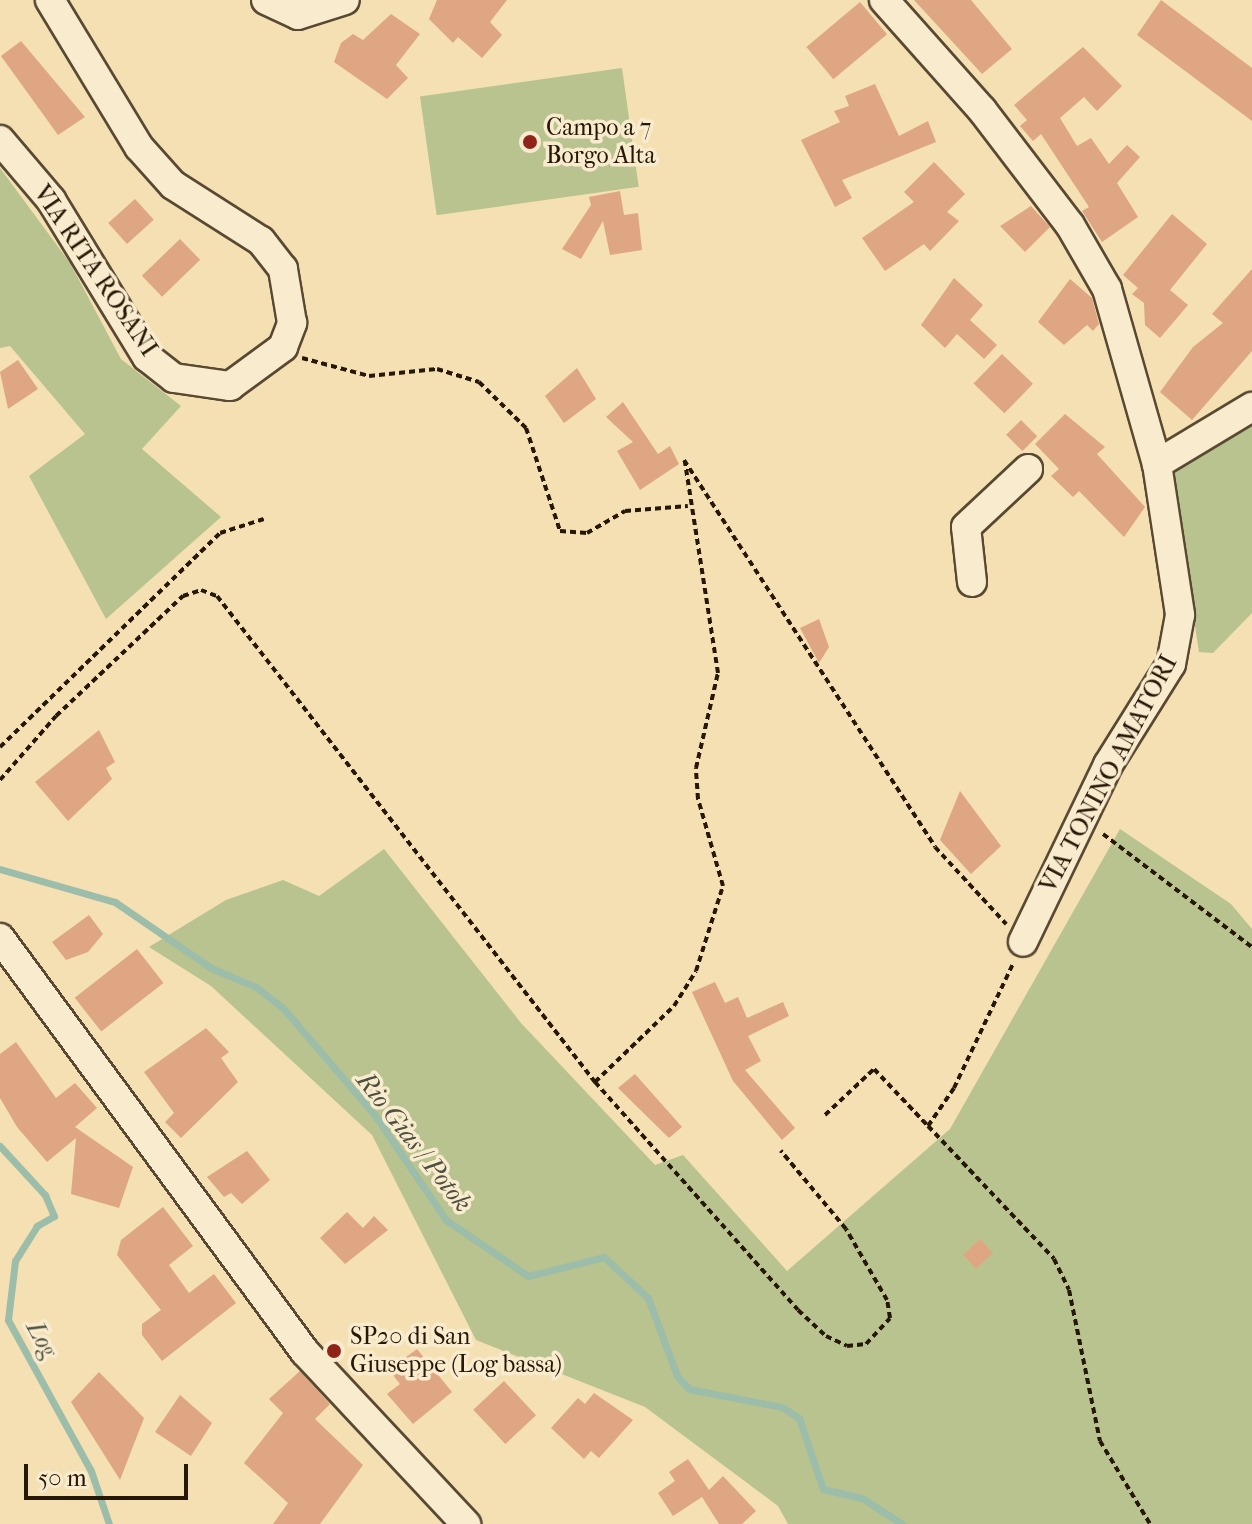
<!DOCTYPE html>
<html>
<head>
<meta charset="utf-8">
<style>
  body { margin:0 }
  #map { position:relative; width:1252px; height:1524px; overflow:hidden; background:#f4e0b3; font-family:"IM FELL French Canon",serif }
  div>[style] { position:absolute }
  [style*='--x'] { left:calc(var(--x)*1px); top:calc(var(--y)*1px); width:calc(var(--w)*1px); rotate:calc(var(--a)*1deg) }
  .green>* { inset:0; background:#b8c38f; transform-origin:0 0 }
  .stream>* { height:7px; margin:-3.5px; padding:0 3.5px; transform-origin:3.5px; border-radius:3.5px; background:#9cbda9 }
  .building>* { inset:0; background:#dea682; transform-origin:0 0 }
  .path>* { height:4px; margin-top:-2px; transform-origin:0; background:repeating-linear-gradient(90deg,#261707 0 6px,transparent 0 10px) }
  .roads { filter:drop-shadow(2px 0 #5a4932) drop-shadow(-2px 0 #5a4932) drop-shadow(0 2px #5a4932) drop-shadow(0 -2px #5a4932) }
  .minor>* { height:28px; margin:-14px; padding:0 14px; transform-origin:14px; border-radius:14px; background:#f8ebce }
  .dots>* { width:22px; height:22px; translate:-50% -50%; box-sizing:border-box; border:4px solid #f8ebce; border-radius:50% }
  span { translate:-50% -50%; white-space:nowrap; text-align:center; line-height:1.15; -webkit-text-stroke:7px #f8ebce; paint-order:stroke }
  .poi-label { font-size:24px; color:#261707 }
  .left { translate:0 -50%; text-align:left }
  .street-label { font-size:24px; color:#261707 }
  .water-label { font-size:26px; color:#4f5140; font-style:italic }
  .scale { position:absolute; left:24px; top:1464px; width:164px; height:36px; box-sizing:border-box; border:4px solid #261707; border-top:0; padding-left:10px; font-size:24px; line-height:28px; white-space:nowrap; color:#261707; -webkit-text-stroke:6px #f8ebce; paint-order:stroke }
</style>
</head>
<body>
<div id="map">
  <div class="green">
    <div style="left:622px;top:68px;width:120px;height:204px;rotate:82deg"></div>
    <div style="clip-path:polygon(0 168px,70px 263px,121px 359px,181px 406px,142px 449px,221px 517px,106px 619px,29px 476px,85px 434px,10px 346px,0 348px)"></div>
    <div style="clip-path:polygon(1252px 421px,1252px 613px,1213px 653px,1199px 652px,1172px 472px)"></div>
    <div style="clip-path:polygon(1120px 829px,1231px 904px,1252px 929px,1252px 1524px,788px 1524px,778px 1506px,645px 1407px,476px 1340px,372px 1135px,211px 986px,149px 947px,226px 900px,283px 880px,319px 896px,384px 849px,521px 1023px,655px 1165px,683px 1155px,787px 1271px,950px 1129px)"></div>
  </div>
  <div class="stream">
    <div style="--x:0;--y:869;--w:120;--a:16"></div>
    <div style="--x:115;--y:902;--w:116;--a:34.5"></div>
    <div style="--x:211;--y:968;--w:49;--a:22.9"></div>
    <div style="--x:256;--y:987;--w:34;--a:38"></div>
    <div style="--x:283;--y:1008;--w:140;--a:49.4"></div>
    <div style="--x:374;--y:1114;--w:128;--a:55.8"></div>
    <div style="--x:446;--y:1220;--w:99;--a:34.3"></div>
    <div style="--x:528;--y:1276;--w:78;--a:-14"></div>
    <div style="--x:604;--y:1257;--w:60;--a:43"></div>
    <div style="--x:648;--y:1298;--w:83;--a:69.6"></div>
    <div style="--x:677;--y:1376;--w:18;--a:47"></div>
    <div style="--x:689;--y:1389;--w:95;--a:11"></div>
    <div style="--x:782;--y:1407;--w:20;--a:33"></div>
    <div style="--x:799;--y:1418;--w:75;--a:71.3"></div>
    <div style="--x:823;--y:1489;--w:40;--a:13"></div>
    <div style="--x:862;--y:1498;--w:48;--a:33"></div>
    <div style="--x:0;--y:1146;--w:67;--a:47.4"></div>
    <div style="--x:45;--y:1195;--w:23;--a:67"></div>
    <div style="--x:54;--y:1216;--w:20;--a:150"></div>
    <div style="--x:37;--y:1226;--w:41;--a:122.2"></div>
    <div style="--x:15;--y:1261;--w:59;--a:96.8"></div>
    <div style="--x:8;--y:1320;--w:172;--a:61.2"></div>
    <div style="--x:91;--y:1471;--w:56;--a:71.2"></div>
  </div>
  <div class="building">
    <div style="clip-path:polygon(437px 0,507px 0,490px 22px,502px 35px,482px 58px,458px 37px,453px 43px,429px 19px)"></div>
    <div style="clip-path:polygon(914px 0,971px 0,1012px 49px,982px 74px)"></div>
    <div style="clip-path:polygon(1161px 0,1252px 68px,1252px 121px,1137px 35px)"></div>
    <div style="left:860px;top:2px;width:42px;height:70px;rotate:50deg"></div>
    <div style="clip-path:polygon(391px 14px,420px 34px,396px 65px,408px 78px,387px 99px,334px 62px,341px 43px,353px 34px,363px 40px)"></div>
    <div style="clip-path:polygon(21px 41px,85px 117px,58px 135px,1px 56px)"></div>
    <div style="clip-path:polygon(1083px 47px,1122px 86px,1097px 111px,1084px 97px,1060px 118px,1077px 146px,1091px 138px,1109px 164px,1127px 145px,1140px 157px,1117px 183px,1138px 217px,1102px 242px,1082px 211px,1089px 207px,1041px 134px,1033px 141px,1020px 126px,1027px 120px,1014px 105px)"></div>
    <div style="clip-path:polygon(875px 84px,899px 136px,928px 121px,936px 142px,842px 180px,852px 198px,835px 207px,801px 140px,840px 122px,834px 111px,849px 106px,845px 96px)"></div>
    <div style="clip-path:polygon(934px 162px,965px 194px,947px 212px,959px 221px,930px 251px,924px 244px,885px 271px,862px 238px,914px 202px,904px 192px)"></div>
    <div style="clip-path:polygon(620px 191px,624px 215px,638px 213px,642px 250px,610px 255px,603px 221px,581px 259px,562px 249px,591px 205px,589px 197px)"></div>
    <div style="left:135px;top:199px;width:28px;height:36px;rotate:48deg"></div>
    <div style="clip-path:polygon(1031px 206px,1050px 227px,1025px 252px,1000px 226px)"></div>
    <div style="clip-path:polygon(1172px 214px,1207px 244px,1170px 290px,1188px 305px,1160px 338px,1145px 325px,1144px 303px,1132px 294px,1138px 288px,1123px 275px)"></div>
    <div style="left:180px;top:239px;width:29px;height:53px;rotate:46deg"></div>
    <div style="clip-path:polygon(1252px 269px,1252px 351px,1192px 420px,1160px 392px,1193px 347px,1223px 323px,1212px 314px)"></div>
    <div style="clip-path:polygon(954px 278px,983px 305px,970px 320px,997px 345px,984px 359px,957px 334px,945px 348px,921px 325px)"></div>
    <div style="clip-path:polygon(1070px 279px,1092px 298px,1099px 324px,1093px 331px,1087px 325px,1064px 345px,1038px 322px)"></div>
    <div style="left:1002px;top:354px;width:43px;height:41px;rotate:44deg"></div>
    <div style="clip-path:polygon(18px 360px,38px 389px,8px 409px,0 372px)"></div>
    <div style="clip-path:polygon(577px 368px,596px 399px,564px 423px,545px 396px)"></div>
    <div style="clip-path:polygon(623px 402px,658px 454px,670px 446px,679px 464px,640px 490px,617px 451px,633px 442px,606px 417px)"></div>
    <div style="clip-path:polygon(1065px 414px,1105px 447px,1097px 454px,1145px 507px,1124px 537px,1079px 491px,1073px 497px,1051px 476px,1059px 469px,1035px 444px)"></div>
    <div style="left:1021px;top:420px;width:23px;height:21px;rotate:45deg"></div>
    <div style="clip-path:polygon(819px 619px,829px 647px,819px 663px,800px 628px)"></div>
    <div style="clip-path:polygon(99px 730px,115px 762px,106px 768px,112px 779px,68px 821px,35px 782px)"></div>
    <div style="clip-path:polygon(960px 791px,1001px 846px,971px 874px,940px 840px)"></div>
    <div style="clip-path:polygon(89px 915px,103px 934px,88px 952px,66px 960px,52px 942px)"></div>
    <div style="left:137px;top:949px;width:43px;height:79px;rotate:52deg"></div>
    <div style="clip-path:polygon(715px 982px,725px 1003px,738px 997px,747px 1018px,783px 1002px,789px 1016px,748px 1036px,761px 1061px,745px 1070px,795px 1128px,782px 1140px,733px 1081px,692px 992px)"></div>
    <div style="clip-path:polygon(206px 1028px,229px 1052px,221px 1058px,238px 1082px,181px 1138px,165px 1122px,174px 1113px,144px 1072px)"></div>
    <div style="clip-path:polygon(16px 1042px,56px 1098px,75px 1083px,97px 1108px,75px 1127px,133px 1167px,119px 1208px,71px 1194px,76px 1138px,47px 1162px,17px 1127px,0 1098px,0 1054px)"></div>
    <div style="clip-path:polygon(635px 1074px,682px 1127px,669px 1138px,618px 1088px)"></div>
    <div style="clip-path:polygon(247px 1151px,270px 1180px,242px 1204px,231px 1193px,224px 1197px,207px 1177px)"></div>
    <div style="clip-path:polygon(163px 1207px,193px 1246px,169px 1265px,189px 1293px,214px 1274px,236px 1303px,162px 1361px,142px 1335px,142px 1324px,161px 1310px,117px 1255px,121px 1240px)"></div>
    <div style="clip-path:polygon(347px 1212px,363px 1228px,374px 1216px,388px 1230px,345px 1264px,320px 1238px)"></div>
    <div style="left:980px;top:1239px;width:19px;height:23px;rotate:47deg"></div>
    <div style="clip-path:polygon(417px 1349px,452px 1392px,413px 1424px,387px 1394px,400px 1384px,389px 1370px)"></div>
    <div style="clip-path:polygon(300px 1371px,330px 1404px,315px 1419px,363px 1465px,320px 1524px,273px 1524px,288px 1503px,244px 1463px,283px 1413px,269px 1399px)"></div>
    <div style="clip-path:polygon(99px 1372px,144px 1418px,120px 1480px,71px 1402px)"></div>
    <div style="left:504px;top:1381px;width:47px;height:42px;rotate:47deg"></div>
    <div style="clip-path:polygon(594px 1393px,633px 1420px,599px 1458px,591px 1451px,584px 1459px,551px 1428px,578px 1398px,585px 1404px)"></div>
    <div style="clip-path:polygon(180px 1395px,212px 1423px,191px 1456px,155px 1432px)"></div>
    <div style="clip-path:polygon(688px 1459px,709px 1490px,723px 1476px,756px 1511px,742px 1524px,719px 1524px,702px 1497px,673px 1516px,658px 1493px,675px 1481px,669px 1472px)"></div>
  </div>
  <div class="path">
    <div style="--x:302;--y:358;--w:69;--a:15"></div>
    <div style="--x:369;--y:376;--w:68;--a:-5.9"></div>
    <div style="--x:437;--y:369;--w:44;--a:17.2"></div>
    <div style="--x:479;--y:382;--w:66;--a:44.4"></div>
    <div style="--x:526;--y:428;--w:108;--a:71.7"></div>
    <div style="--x:560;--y:531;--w:27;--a:4"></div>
    <div style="--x:587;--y:533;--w:44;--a:-30.1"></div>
    <div style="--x:625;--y:511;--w:63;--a:-4.5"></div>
    <div style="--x:684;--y:460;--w:461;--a:57"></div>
    <div style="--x:935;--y:847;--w:105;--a:47.3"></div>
    <div style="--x:0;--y:747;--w:307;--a:-44.2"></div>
    <div style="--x:220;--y:533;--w:46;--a:-17.7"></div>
    <div style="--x:0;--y:780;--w:85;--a:-48.8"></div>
    <div style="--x:56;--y:716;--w:175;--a:-43.4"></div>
    <div style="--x:183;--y:596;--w:19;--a:-18"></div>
    <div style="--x:201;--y:590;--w:17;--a:21"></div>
    <div style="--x:217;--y:596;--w:616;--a:52.13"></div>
    <div style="--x:595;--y:1082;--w:305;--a:48.3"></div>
    <div style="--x:798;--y:1310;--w:38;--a:43"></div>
    <div style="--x:826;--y:1336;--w:23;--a:25"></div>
    <div style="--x:847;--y:1346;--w:19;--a:-6"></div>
    <div style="--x:866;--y:1344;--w:35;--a:-47"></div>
    <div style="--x:890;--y:1318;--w:18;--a:-99"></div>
    <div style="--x:887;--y:1300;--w:82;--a:-120"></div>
    <div style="--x:846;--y:1229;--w:102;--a:-129.8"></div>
    <div style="--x:1103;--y:834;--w:187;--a:37.2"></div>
    <div style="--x:595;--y:1082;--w:110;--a:-43.9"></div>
    <div style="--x:674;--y:1006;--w:41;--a:-57.8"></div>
    <div style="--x:696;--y:971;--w:89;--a:-72.4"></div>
    <div style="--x:723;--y:886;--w:91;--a:-106"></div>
    <div style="--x:698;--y:799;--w:31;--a:-94"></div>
    <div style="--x:696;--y:768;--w:98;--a:-77"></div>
    <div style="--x:718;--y:673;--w:214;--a:-98.9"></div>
    <div style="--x:825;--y:1115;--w:67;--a:-43.2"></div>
    <div style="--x:874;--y:1069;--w:79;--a:46.5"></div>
    <div style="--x:928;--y:1126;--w:46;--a:-55.6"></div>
    <div style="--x:954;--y:1088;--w:137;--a:-64.6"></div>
    <div style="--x:928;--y:1126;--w:183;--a:46.5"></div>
    <div style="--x:1054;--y:1259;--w:34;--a:64"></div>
    <div style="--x:1069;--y:1290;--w:154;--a:78.4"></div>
    <div style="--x:1100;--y:1441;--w:97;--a:58.9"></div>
  </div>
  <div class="roads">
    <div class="minor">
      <div style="--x:266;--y:0;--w:35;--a:25"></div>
      <div style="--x:298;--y:15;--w:49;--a:-17.7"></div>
      <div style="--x:884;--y:0;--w:147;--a:48.3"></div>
      <div style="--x:982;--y:110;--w:145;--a:52.6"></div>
      <div style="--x:1070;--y:225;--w:74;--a:60"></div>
      <div style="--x:1107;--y:289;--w:182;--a:74.1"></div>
      <div style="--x:1157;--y:464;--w:153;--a:81.3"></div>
      <div style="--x:1180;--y:615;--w:50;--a:100.4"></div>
      <div style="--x:1171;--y:664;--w:119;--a:122"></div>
      <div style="--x:1108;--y:765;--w:196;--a:115.7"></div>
      <div style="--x:0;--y:140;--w:79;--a:49.6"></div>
      <div style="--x:51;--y:200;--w:184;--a:58.6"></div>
      <div style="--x:147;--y:357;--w:34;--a:38"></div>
      <div style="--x:174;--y:378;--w:57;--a:8.1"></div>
      <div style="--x:230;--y:386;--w:66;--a:-36.3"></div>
      <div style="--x:283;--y:347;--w:26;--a:-69"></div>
      <div style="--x:292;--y:323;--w:55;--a:-99.5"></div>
      <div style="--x:283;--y:269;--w:36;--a:-128"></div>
      <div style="--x:261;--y:241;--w:104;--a:-147.5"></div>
      <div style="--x:173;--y:185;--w:51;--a:-131.8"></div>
      <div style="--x:139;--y:147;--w:172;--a:-121.2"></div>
      <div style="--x:1157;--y:464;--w:111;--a:-31"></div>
      <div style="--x:972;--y:582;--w:55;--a:-96.2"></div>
      <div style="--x:966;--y:527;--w:85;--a:-43.1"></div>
      <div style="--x:0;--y:938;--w:514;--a:53.62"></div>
      <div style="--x:305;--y:1352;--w:236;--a:46.9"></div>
    </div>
  </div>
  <div class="dots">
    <div style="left:530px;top:142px;background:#8f2418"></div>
    <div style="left:334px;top:1351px;background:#8f2418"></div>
  </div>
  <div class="poi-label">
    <span class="left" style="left:546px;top:142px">Campo a 7<br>Borgo Alta</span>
    <span class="left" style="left:350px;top:1351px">SP20 di San<br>Giuseppe (Log bassa)</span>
  </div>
  <div class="street-label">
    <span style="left:95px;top:271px;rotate:56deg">VIA RITA ROSANI</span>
    <span style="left:1109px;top:774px;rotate:-62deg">VIA TONINO AMATORI</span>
  </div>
  <div class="water-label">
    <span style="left:414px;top:1142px;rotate:52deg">Rio Gias / Potok</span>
    <span style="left:42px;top:1339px;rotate:61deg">Log</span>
  </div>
  <div class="scale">50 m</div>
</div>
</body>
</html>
